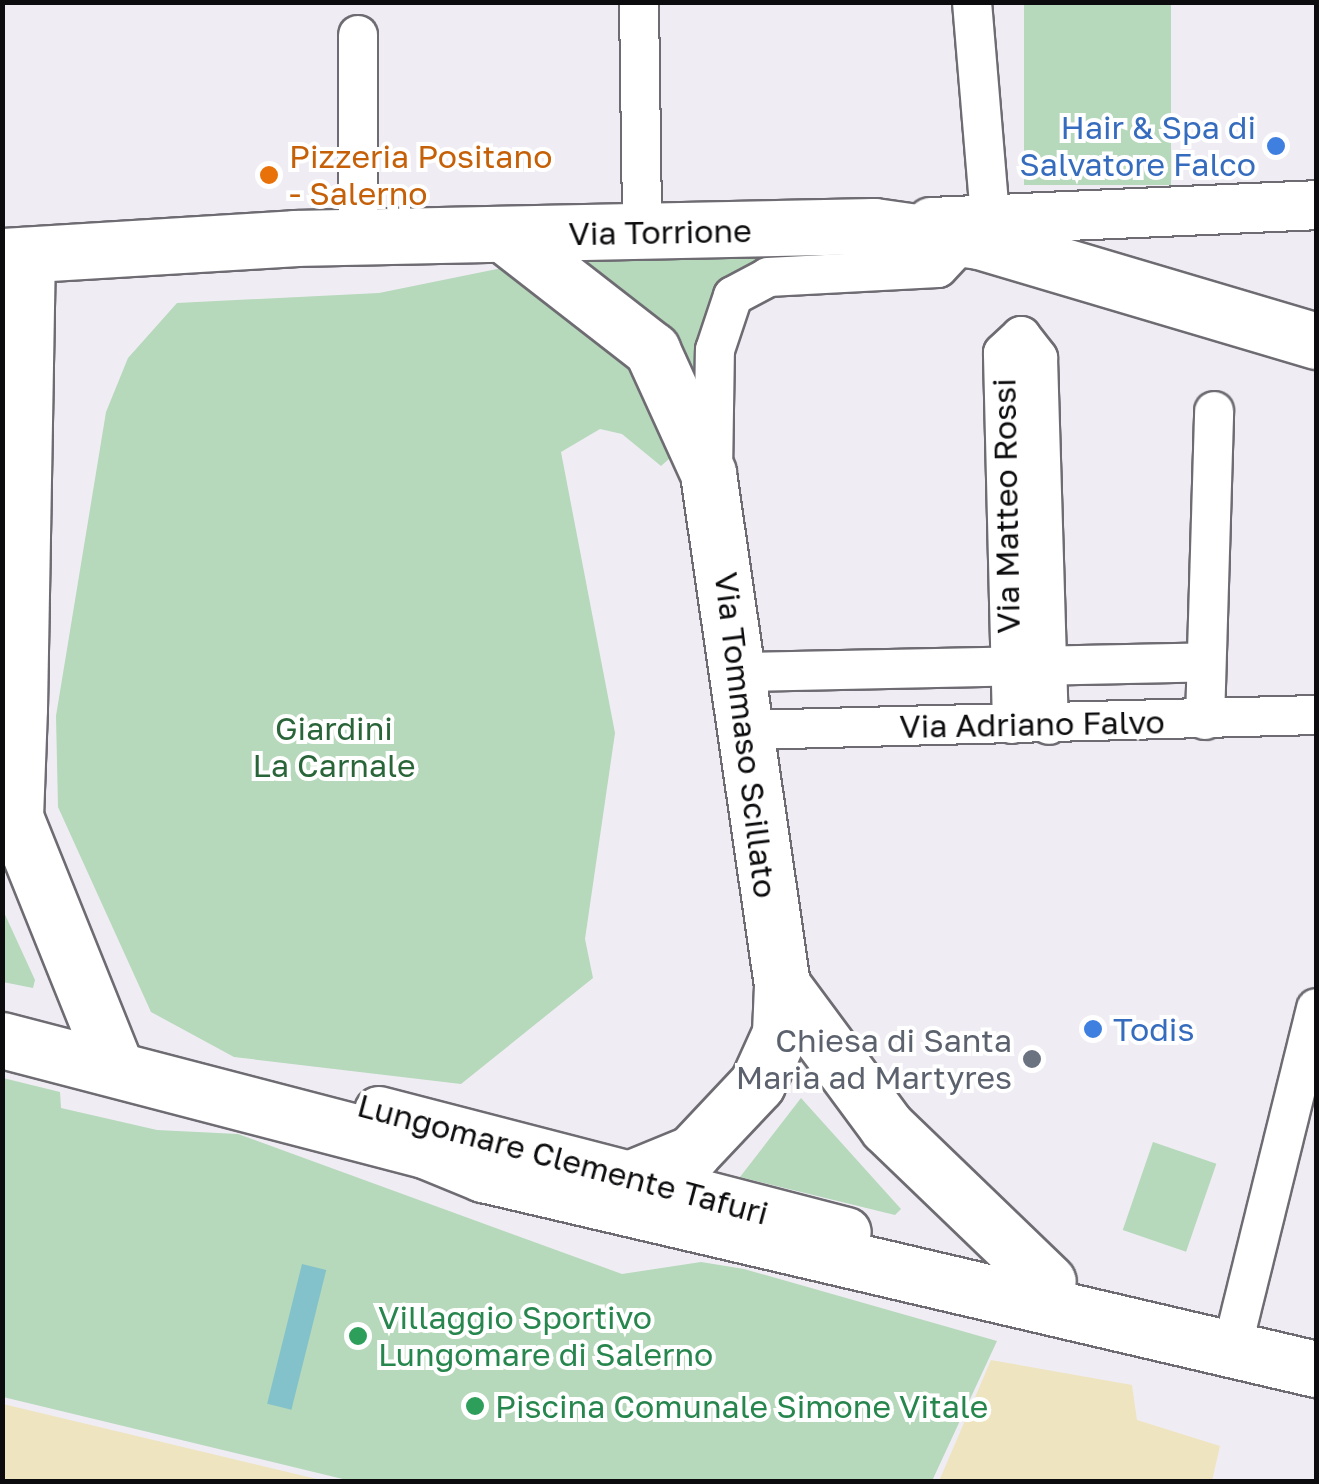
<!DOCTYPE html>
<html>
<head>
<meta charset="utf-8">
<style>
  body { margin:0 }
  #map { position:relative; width:1319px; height:1484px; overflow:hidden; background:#efedf3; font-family:"Golos Text",sans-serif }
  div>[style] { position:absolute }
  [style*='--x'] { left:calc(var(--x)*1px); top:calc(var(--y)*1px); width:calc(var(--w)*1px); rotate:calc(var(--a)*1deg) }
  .green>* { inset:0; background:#b6d8bb; transform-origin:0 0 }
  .sand>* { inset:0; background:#eee4bf }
  .water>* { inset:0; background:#83c2ca; transform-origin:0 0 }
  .roads { filter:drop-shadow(2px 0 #6e6c72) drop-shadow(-2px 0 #6e6c72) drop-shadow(0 2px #6e6c72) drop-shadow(0 -2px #6e6c72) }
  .minor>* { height:38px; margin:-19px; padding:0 19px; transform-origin:19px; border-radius:19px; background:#fff }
  .tertiary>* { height:48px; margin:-24px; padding:0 24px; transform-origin:24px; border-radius:24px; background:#fff }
  .secondary>* { height:55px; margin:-27.5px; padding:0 27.5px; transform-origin:27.5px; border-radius:27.5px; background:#fff }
  .primary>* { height:55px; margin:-27.5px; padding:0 27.5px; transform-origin:27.5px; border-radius:27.5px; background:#fff }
  .dots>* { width:28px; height:28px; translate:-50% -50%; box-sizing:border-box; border:5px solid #fff; border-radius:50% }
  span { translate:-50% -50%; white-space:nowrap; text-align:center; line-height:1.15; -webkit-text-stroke:8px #fff; paint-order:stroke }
  .shop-label { font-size:32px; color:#366cbe }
  .right { translate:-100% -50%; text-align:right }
  .left { translate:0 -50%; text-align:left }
  .food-label { font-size:32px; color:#c56008 }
  .street-label { font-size:32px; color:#0c0b0d }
  .park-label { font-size:32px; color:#296538 }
  .worship-label { font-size:32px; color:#5b616d }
  .leisure-label { font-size:32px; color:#27864d }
  .frame { position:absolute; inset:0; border:5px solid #0c0b0d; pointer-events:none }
</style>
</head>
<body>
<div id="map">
  <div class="green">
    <div style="left:1024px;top:3px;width:147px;height:182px"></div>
    <div style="clip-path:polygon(801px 246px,757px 267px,699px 347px,692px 381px,576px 257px)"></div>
    <div style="clip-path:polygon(502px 268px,616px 333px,678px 451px,661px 466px,622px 434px,600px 429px,561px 452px,615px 733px,585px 939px,593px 978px,461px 1084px,234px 1057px,151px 1012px,58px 807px,56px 716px,106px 412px,128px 358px,177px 303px,379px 293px)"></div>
    <div style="clip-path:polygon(2px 908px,35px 980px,33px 988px,3px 982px)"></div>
    <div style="clip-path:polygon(3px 1078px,60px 1092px,61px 1108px,157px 1130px,238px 1134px,622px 1274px,701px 1262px,744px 1269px,997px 1341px,932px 1481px,351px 1481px,3px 1397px)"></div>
    <div style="clip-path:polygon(801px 1098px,901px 1209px,895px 1215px,740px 1177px)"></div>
    <div style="left:1153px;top:1142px;width:67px;height:93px;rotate:19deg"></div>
  </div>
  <div class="sand">
    <div style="clip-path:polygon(991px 1360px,1132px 1385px,1137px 1420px,1220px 1446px,1212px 1481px,939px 1481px)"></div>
    <div style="clip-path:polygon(3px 1404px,325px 1481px,3px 1481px)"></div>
  </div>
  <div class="water">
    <div style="left:302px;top:1264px;width:25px;height:144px;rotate:14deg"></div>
  </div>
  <div class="roads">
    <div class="minor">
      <div style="--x:639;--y:2;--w:229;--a:89.2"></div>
      <div style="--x:972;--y:2;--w:217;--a:85.2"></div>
      <div style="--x:358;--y:35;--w:202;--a:90"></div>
      <div style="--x:713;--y:473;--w:123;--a:-89.1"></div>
      <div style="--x:715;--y:350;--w:57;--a:-71.6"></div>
      <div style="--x:733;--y:296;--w:40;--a:-28"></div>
      <div style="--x:768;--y:277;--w:170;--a:-3"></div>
      <div style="--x:938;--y:268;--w:40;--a:-47"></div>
      <div style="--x:740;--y:672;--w:464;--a:-1.2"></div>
      <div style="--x:1205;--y:720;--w:309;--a:-88.3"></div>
      <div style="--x:1012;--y:724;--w:371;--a:-91.4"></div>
      <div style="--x:1003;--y:353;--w:25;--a:-43"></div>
      <div style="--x:1021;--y:336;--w:28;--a:52"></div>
      <div style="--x:1038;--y:358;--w:367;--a:88.3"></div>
      <div style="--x:748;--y:730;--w:568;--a:-1.51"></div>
      <div style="--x:1232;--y:1348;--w:350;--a:-76.1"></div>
    </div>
    <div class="tertiary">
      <div style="--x:931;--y:222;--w:385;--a:-2.5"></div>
      <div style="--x:379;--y:1111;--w:483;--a:14.5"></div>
    </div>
    <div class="secondary">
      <div style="--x:507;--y:237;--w:184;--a:37.9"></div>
      <div style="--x:652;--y:350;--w:135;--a:65.5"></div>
      <div style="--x:708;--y:473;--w:517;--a:81.78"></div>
      <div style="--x:782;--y:985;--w:177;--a:53.5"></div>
      <div style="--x:887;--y:1127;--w:223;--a:43.9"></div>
      <div style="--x:19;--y:708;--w:109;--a:92.1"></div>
      <div style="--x:15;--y:817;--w:271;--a:68.1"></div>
      <div style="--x:2;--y:728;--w:26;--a:-50"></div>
      <div style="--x:19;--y:708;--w:453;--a:-89"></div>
      <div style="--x:557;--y:1175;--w:56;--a:11.3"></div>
      <div style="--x:612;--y:1186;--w:87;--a:-22.4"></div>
      <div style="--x:692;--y:1153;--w:95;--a:-46.7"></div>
      <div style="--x:757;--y:1084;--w:56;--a:-65.7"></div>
      <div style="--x:780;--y:1033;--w:48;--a:-87.6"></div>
    </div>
    <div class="primary">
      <div style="--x:2;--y:256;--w:293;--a:-3.5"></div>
      <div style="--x:294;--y:238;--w:580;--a:-1.19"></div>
      <div style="--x:874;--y:226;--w:106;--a:8.1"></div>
      <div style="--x:979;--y:241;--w:352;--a:16.5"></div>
      <div style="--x:2;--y:1040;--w:439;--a:14.6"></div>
      <div style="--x:427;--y:1151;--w:61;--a:22.3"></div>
      <div style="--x:483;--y:1174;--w:856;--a:13.18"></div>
    </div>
  </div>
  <div class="dots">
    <div style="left:1276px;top:146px;background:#3f7fe0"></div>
    <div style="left:269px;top:175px;background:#e8710a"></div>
    <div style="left:1093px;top:1029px;background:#3f7fe0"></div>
    <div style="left:1032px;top:1059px;background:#6b7280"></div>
    <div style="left:358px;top:1336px;background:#2e9e5b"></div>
    <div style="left:475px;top:1406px;background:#2e9e5b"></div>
  </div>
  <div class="shop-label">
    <span class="right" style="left:1256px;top:146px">Hair &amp; Spa di<br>Salvatore Falco</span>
    <span class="left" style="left:1113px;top:1029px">Todis</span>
  </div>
  <div class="food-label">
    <span class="left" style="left:289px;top:175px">Pizzeria Positano<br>- Salerno</span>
  </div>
  <div class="street-label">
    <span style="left:660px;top:232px;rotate:-1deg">Via Torrione</span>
    <span style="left:1006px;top:506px;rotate:-91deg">Via Matteo Rossi</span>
    <span style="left:1032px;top:724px;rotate:-1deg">Via Adriano Falvo</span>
    <span style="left:746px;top:735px;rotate:83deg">Via Tommaso Scillato</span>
    <span style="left:563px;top:1159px;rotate:15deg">Lungomare Clemente Tafuri</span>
  </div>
  <div class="park-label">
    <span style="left:334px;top:747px">Giardini<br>La Carnale</span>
  </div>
  <div class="worship-label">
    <span class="right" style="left:1012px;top:1059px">Chiesa di Santa<br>Maria ad Martyres</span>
  </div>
  <div class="leisure-label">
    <span class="left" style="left:378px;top:1336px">Villaggio Sportivo<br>Lungomare di Salerno</span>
    <span class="left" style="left:495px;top:1406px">Piscina Comunale Simone Vitale</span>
  </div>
  <div class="frame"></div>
</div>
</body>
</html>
